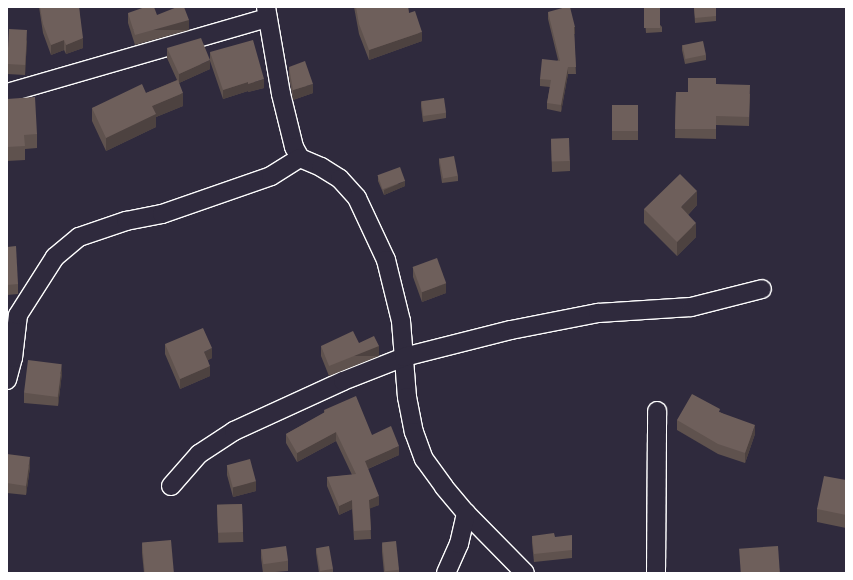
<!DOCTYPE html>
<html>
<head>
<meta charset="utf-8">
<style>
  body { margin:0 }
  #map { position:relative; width:853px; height:580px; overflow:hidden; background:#2f2a3d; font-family:Sriracha,sans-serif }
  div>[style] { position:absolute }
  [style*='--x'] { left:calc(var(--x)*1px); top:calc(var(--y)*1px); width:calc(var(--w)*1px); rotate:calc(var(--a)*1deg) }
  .roads { filter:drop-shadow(1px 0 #fff) drop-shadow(-1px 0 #fff) drop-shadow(0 1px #fff) drop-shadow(0 -1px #fff) }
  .minor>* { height:18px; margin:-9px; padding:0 9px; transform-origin:9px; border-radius:9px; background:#2f2a3d }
  .wall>* { inset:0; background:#5f524e; transform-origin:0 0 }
  .shaded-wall>* { inset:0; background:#4d4240; transform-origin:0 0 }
  .building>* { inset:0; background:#6e5f5b; transform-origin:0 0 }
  span { translate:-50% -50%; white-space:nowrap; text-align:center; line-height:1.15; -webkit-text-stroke:3.5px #2f2a3d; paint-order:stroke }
  .frame { position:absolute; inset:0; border:8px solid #fff; pointer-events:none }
</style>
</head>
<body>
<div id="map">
  <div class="roads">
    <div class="minor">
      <div style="--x:266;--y:7;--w:88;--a:80.2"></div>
      <div style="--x:281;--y:94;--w:55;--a:76.2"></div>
      <div style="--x:294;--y:147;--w:13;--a:61"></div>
      <div style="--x:300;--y:158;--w:23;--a:23"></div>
      <div style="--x:321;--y:167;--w:22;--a:32"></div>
      <div style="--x:340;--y:179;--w:25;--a:48"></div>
      <div style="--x:357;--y:198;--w:68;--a:64.9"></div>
      <div style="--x:386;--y:260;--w:63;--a:76.2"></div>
      <div style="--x:401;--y:321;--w:76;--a:85.5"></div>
      <div style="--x:407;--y:397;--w:36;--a:79"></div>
      <div style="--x:414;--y:432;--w:29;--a:70"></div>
      <div style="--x:424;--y:459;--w:34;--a:54"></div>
      <div style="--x:444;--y:487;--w:34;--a:50"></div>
      <div style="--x:466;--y:513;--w:84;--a:45.5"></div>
      <div style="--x:7;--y:93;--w:271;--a:-16.1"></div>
      <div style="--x:7;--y:380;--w:23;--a:-75"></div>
      <div style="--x:13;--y:358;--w:43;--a:-83.4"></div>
      <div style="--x:18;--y:315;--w:69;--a:-57.5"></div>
      <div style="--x:55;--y:257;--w:31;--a:-40"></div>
      <div style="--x:79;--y:237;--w:50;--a:-18.8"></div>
      <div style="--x:126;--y:221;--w:37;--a:-11"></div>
      <div style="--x:162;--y:214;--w:115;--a:-19.2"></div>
      <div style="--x:271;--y:176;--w:34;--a:-32"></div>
      <div style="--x:171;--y:486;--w:43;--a:-48.8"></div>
      <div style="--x:199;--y:454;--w:42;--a:-33.3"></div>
      <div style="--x:234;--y:431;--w:120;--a:-24.6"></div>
      <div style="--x:343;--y:381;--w:66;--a:-21.5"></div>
      <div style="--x:404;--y:357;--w:110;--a:-14.2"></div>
      <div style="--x:511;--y:330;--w:89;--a:-11.1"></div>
      <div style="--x:598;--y:313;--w:93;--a:-3.7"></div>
      <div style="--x:691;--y:307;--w:73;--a:-14.2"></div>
      <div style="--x:446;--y:573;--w:32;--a:-66"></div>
      <div style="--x:459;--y:544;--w:32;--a:-77"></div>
      <div style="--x:656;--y:573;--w:162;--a:-89.6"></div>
    </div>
  </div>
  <div class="wall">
    <div style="clip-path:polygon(39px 7px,79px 7px,83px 48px,66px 54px,64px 50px,51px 55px,43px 33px)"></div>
    <div style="clip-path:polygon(354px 7px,408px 7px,409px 13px,422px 41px,369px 60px,359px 34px)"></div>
    <div style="clip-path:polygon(644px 7px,662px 27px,662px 32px,646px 33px)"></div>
    <div style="clip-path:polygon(694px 7px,716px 16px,716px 21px,695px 23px)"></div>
    <div style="clip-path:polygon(548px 12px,575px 34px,574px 34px,576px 74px,568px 74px,561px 112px,547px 109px,547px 103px,550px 87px,540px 86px,540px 79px,558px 60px,548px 19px)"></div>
    <div style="clip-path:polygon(128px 13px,157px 15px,189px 30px,135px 45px,128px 23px)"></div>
    <div style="clip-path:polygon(27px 40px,25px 75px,7px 74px,7px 58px)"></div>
    <div style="clip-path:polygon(682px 45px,706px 55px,706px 60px,685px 64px,682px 50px)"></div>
    <div style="clip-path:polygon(167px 48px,210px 69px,179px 83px,183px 106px,156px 117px,156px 127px,106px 151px,92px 121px,92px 108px,146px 93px,177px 80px,167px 58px)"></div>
    <div style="clip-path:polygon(210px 52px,264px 88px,248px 92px,248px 91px,223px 99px,210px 61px)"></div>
    <div style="clip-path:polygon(289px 67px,313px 93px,293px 100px,289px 77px)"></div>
    <div style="clip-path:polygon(716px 84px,750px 94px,749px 126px,716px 125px,716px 139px,675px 138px,676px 92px,688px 92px)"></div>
    <div style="clip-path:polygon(7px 99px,37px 134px,37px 148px,25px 149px,25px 160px,7px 161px)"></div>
    <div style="clip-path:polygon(421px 102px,446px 113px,446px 118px,423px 122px,421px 107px)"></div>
    <div style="left:612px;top:105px;width:26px;height:35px"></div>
    <div style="clip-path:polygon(551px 139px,570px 161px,570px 171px,552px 172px)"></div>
    <div style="clip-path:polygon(439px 158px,458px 176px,458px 181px,442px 183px,439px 163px)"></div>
    <div style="clip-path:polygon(378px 176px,405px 186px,384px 195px,378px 181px)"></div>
    <div style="clip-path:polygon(697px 205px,688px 215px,696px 237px,677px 256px,644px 223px,644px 209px)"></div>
    <div style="clip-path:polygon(7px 247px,18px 284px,18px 294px,7px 295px)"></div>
    <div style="clip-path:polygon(413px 267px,446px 293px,422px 302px,413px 277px)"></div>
    <div style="clip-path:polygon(359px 343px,379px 356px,329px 376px,321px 356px,321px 346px)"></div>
    <div style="clip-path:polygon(165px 344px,212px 358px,208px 360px,210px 376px,180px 389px,165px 354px)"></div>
    <div style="clip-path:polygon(62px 373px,58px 406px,24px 403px,24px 393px)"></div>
    <div style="clip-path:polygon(324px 410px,372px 435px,399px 455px,368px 469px,379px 505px,370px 508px,371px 539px,354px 540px,352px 509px,339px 515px,327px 486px,327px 477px,352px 475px,336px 441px,297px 462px,286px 443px,286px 434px,324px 413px)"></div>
    <div style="clip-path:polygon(720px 412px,755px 434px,745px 463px,718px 454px,677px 430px,677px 420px)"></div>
    <div style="clip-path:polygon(7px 454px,30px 467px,26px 495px,7px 493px)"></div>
    <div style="clip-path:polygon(227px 465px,256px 491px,233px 497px,227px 475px)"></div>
    <div style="clip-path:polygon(846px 480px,846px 528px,817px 522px,817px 509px)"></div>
    <div style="left:242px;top:504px;width:38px;height:25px;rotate:88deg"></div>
    <div style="clip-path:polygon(532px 536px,555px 537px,572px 550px,572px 558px,534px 562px,532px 543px)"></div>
    <div style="clip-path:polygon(142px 543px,174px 573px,144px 573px,142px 553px)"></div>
    <div style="clip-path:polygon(382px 543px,399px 570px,399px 573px,384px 573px,382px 552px)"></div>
    <div style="clip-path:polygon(316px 548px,333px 569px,333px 573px,319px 573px,316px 553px)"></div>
    <div style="clip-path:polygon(261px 549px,288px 561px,288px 571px,263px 573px,261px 558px)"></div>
  </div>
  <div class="shaded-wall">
    <div style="left:189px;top:20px;width:10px;height:56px;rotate:90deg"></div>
    <div style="left:574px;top:27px;width:1px;height:7px"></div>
    <div style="clip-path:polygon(27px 30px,27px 40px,25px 75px,25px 65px)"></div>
    <div style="clip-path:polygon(422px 32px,422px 41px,369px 60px,369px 50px)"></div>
    <div style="clip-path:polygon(83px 38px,83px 48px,66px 54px,66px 45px)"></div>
    <div style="clip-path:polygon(64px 40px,64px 50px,51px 55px,51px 45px)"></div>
    <div style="clip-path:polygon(210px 60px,210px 69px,179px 83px,179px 74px)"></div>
    <div style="clip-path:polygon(568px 67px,568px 74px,561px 112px,561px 105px)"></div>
    <div style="clip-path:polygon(264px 79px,264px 88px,248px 92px,248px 84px)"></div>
    <div style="clip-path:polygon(248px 82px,248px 91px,223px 99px,223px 90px)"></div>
    <div style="clip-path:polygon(313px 84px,313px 93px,293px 100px,293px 90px)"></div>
    <div style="clip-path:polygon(183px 93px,183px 106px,156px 117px,156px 127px,106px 151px,106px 138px,152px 106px)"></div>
    <div style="clip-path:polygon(405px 181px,405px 186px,384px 195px,384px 190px)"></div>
    <div style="clip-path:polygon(697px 191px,697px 205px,681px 222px,681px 207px)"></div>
    <div style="clip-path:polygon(696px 223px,696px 237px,677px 256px,677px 242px)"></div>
    <div style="clip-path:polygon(446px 283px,446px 293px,422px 302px,422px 292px)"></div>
    <div style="left:379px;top:346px;width:10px;height:54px;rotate:90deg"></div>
    <div style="clip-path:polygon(212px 348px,212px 358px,204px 362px,204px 352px)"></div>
    <div style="clip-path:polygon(62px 364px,62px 373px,58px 406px,58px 397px)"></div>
    <div style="clip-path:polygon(210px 366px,210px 376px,180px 389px,180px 379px)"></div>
    <div style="clip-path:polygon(755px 425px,755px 434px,745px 463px,745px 453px)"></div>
    <div style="clip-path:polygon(336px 432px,336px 441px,297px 462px,297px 453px)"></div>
    <div style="clip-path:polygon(399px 446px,399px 455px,365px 470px,365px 461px)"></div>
    <div style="clip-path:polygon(30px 457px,30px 467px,26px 495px,26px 486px)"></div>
    <div style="clip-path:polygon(256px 481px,256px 491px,233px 497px,233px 487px)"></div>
    <div style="clip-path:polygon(379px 496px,379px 505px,369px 509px,369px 500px)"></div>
    <div style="clip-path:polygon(352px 500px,352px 509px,339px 515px,339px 506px)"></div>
  </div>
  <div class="building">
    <div style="clip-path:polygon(40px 7px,79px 7px,83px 38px,66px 45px,64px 40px,51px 45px,43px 24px)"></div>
    <div style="clip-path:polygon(145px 7px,154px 7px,157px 15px,177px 7px,184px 7px,189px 20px,135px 35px,128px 13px)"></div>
    <div style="clip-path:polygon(356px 7px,408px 7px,409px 13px,415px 11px,422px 32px,369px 50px,359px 24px)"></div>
    <div style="clip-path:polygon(566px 7px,570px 7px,575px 27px,574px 27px,576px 67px,568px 67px,561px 105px,547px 103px,551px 80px,540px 79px,542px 59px,560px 61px,548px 12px)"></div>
    <div style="left:644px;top:7px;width:16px;height:21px"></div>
    <div style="clip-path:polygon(694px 7px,716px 7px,716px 16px,695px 18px)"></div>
    <div style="left:9px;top:29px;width:18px;height:35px;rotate:3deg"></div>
    <div style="clip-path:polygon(201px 38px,210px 60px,179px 74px,167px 48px)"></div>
    <div style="clip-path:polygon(253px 40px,264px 79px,248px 84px,248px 82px,223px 90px,210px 52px)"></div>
    <div style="left:703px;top:41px;width:14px;height:21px;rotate:78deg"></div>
    <div style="clip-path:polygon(305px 61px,313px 84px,293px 90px,289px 67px)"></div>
    <div style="clip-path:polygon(688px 78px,716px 78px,716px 84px,750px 85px,749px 117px,716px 116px,716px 129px,675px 129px,676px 92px,688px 92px)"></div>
    <div style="clip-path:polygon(178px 80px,183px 93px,152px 106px,156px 114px,106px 138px,92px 108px,142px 84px,146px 93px)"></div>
    <div style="clip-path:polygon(35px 97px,37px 134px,24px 135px,25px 146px,7px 147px,7px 99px)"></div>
    <div style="left:444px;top:98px;width:15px;height:23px;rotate:82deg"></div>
    <div style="left:612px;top:105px;width:26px;height:26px"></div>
    <div style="left:569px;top:138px;width:23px;height:18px;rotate:88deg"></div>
    <div style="left:454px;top:156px;width:20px;height:15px;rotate:79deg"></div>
    <div style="left:400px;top:167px;width:15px;height:24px;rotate:70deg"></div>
    <div style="clip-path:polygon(680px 174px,697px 191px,681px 207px,696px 223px,677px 242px,644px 209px)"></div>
    <div style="clip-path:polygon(16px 246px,18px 284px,7px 285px,7px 247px)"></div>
    <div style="left:437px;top:258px;width:27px;height:26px;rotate:70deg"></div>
    <div style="clip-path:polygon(203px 328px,212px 348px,204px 352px,210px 366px,180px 379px,165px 344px)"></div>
    <div style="clip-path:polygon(353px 331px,359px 343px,374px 336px,379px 346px,329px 366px,321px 346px)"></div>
    <div style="left:28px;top:360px;width:34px;height:33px;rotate:7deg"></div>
    <div style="clip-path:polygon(692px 394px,720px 409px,719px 412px,755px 425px,745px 453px,718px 444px,677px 420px)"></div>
    <div style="clip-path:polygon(356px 396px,372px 435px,391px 426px,399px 446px,365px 461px,379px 496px,369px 500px,371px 530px,354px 531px,352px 500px,339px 506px,327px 477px,356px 474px,336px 432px,297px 453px,286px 434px,325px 412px,324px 410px)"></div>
    <div style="clip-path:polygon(7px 454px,30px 457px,26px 486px,7px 483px)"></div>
    <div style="left:250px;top:459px;width:23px;height:24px;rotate:75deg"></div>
    <div style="clip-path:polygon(824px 476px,846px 480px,846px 515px,817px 509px)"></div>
    <div style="left:242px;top:504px;width:28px;height:25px;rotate:88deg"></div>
    <div style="clip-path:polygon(554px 533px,555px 537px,572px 535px,572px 550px,534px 554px,532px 536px)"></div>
    <div style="left:171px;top:540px;width:33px;height:29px;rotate:85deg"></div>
    <div style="left:396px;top:541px;width:29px;height:14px;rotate:84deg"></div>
    <div style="left:286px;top:546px;width:15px;height:25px;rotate:82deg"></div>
    <div style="left:329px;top:546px;width:23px;height:13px;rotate:80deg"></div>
    <div style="left:778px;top:546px;width:27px;height:39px;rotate:86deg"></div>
  </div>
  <div class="frame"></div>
</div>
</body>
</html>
